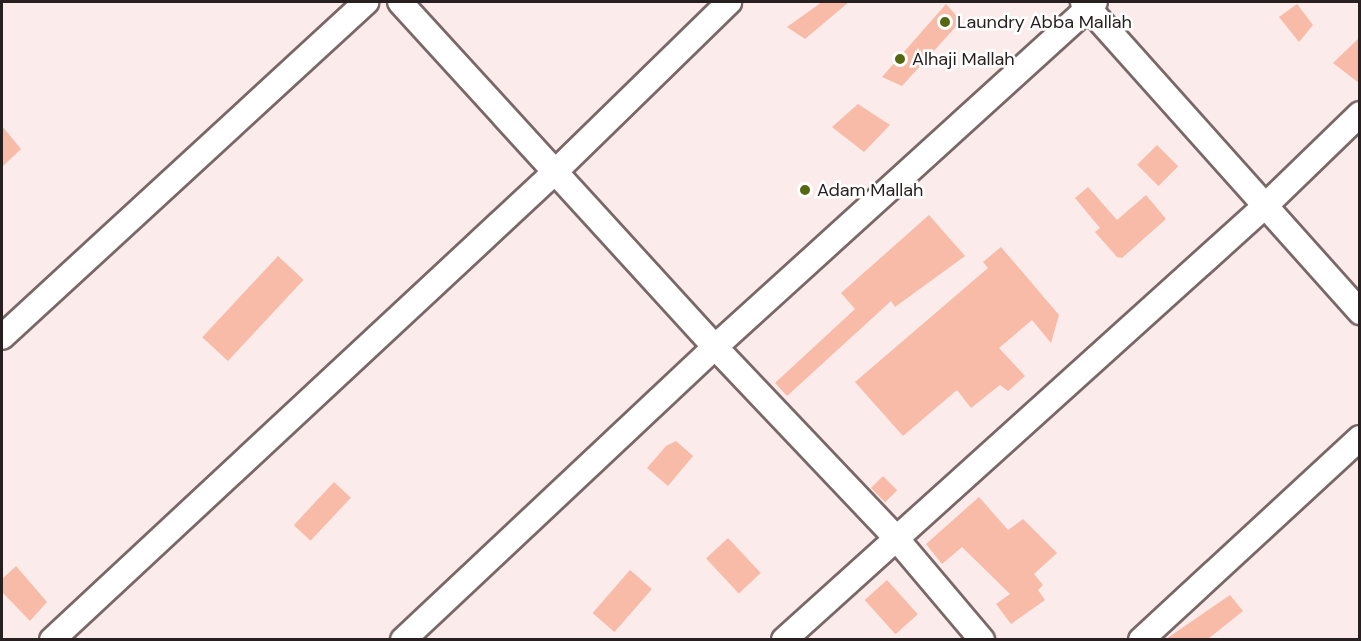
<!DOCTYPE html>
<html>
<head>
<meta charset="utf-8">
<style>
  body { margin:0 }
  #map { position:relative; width:1361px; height:641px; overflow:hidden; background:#fcebeb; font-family:"DM Sans",sans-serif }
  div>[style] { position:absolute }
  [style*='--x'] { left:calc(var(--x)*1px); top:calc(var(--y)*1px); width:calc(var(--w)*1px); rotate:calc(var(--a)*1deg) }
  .building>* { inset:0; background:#f7bba7; transform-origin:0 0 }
  .roads { filter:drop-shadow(2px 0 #7a6868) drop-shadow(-2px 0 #7a6868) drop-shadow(0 2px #7a6868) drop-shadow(0 -2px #7a6868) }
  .minor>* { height:24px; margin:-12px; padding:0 12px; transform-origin:12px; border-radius:12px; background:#fff }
  .dots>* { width:16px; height:16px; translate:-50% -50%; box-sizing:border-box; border:3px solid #fff; border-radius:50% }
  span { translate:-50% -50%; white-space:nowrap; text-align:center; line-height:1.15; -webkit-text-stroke:5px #fff; paint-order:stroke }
  .poi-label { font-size:18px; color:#282020 }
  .left { translate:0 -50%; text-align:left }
  .frame { position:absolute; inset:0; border:3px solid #282020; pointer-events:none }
</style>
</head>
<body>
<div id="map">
  <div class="building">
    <div style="clip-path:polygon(822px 2px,849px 2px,805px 39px,787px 27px)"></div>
    <div style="clip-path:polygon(946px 4px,961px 21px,902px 86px,882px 77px)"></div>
    <div style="clip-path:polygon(1297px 4px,1313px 25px,1299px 42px,1279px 17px)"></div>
    <div style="clip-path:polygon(1359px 38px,1359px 83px,1333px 63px)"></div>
    <div style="clip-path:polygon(858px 104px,890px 125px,864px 152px,832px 127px)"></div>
    <div style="clip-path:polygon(2px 126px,21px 149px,2px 167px)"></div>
    <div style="left:1157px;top:145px;width:30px;height:28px;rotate:45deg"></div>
    <div style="clip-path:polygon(1088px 187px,1117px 220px,1146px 195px,1166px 219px,1122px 258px,1117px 257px,1095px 232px,1100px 228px,1075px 198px)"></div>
    <div style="clip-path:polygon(929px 215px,965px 256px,895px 307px,891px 301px,787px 396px,775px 383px,855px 309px,841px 293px)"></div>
    <div style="clip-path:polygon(1001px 247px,1059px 315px,1051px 343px,1032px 320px,999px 348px,1025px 376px,1008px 391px,1000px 385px,971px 408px,957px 390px,903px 436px,855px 382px,988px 268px,983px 262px)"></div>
    <div style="left:278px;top:256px;width:35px;height:111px;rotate:43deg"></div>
    <div style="clip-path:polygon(676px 441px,693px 456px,668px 486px,647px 468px,666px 446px)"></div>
    <div style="left:883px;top:476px;width:20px;height:17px;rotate:45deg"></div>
    <div style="left:334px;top:482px;width:23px;height:59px;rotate:43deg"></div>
    <div style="clip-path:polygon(979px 497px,1008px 530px,1023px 519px,1057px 553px,1034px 574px,1043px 585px,1038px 590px,1045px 600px,1011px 624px,996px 604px,1010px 594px,962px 547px,942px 564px,926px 544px)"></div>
    <div style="left:728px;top:538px;width:48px;height:30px;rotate:47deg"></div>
    <div style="clip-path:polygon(16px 566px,47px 602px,30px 621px,2px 592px,2px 579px)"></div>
    <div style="left:630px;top:570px;width:29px;height:57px;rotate:41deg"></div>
    <div style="left:887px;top:580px;width:46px;height:30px;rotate:48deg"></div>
    <div style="clip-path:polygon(1230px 595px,1243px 611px,1208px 639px,1166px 639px)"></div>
  </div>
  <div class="roads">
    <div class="minor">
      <div style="--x:400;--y:2;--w:467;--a:47.6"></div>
      <div style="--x:715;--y:347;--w:262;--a:46.5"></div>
      <div style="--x:895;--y:537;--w:135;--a:49.8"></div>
      <div style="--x:1083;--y:2;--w:416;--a:48.2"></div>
      <div style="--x:2;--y:337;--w:495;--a:-42.6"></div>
      <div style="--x:52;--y:640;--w:688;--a:-42.94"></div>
      <div style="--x:556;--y:171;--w:242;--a:-44.3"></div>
      <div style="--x:403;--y:640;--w:428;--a:-43.2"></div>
      <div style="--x:715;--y:347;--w:513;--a:-42.24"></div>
      <div style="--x:784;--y:640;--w:648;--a:-42.06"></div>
      <div style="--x:1265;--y:206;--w:132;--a:-44.1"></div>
      <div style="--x:1141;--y:640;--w:298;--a:-42.7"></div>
    </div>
  </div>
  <div class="dots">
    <div style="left:945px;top:22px;background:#556711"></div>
    <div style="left:900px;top:59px;background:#556711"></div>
    <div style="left:805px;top:190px;background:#556711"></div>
  </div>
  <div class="poi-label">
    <span class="left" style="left:957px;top:22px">Laundry Abba Mallah</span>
    <span class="left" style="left:912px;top:59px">Alhaji Mallah</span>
    <span class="left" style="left:817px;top:190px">Adam Mallah</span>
  </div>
  <div class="frame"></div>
</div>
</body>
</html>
